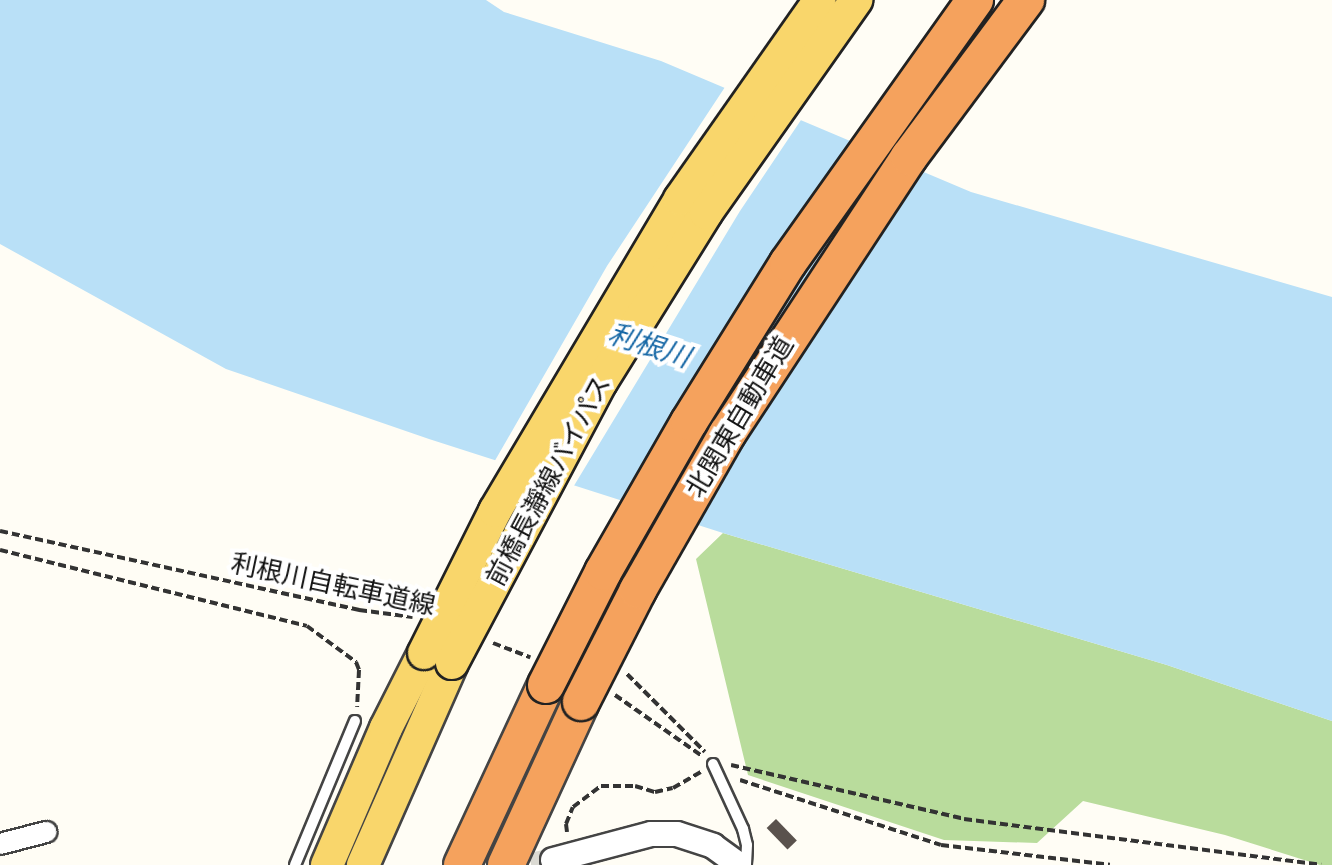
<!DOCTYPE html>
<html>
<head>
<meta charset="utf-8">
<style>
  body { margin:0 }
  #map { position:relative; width:1332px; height:865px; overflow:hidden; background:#fffdf5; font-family:"Libre Baskerville","Noto Sans JP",serif }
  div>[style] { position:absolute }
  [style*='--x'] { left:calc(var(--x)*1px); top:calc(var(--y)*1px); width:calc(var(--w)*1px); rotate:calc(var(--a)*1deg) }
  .forest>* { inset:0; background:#b9dc9c }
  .water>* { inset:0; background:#b9e0f7 }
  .pier>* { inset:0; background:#fffdf5 }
  .building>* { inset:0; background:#5a524d; transform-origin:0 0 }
  .tertiary-tunnel>* { height:24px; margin-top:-12px; transform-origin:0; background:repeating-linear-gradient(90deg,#dbdad3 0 24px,transparent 0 36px) }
  .path>* { height:4px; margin-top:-2px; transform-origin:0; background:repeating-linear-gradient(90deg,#333 0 8px,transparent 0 12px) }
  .roads { filter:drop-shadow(2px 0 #444) drop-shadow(-2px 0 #444) drop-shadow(0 2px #444) drop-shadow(0 -2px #444) }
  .service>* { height:10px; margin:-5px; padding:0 5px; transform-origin:5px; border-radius:5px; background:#fff }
  .minor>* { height:20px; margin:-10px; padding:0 10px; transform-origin:10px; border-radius:10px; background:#fff }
  .tertiary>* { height:24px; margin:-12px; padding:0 12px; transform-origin:12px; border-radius:12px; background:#fff }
  .primary>* { height:32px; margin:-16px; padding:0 16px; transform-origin:16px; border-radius:16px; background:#f9d66b }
  .motorway>* { height:36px; margin:-18px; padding:0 18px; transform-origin:18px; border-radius:18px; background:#f5a25d }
  .bridges { filter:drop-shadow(2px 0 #222) drop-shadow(-2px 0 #222) drop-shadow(0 2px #222) drop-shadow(0 -2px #222) }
  .primary-bridge>* { height:32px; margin:-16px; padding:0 16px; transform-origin:16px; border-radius:16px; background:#f9d66b }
  .motorway-bridge>* { height:36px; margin:-18px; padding:0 18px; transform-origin:18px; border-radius:18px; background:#f5a25d }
  span { translate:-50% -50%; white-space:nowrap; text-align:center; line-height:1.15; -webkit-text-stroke:8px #fff; paint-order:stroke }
  .street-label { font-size:26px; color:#111 }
  .water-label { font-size:28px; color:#1768a6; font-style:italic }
</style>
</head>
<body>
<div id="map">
  <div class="forest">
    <div style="clip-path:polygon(723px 533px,1167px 665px,1332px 721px,1332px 865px,1320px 865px,1225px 835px,1083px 801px,1037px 843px,944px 840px,748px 775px,696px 559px)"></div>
  </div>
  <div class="water">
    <div style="clip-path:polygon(0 0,486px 0,504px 12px,661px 61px,971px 192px,1332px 297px,1332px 721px,1167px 665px,723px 533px,429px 439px,226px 369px,0 244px)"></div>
  </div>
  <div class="pier">
    <div style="clip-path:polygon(727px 84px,803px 117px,740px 211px,572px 489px,493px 464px,607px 266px)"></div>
  </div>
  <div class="building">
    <div style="left:776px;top:819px;width:30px;height:13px;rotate:46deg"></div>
  </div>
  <div class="tertiary-tunnel">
    <div style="--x:531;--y:865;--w:23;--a:-13"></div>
  </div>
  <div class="path">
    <div style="--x:0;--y:531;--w:368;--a:12.4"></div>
    <div style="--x:359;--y:610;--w:54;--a:7.4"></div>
    <div style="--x:0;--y:550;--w:316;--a:13.9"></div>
    <div style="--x:307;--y:626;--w:61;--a:36.3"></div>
    <div style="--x:356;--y:662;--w:9;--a:69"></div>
    <div style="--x:359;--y:670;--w:37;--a:93"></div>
    <div style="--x:493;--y:643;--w:40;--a:21"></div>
    <div style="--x:627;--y:674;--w:110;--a:45"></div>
    <div style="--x:615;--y:695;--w:106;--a:35"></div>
    <div style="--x:731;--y:765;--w:239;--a:13"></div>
    <div style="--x:964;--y:819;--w:360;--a:7.3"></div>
    <div style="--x:740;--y:780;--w:211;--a:17.9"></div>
    <div style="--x:941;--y:845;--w:170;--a:6.7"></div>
    <div style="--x:567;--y:832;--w:8;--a:-97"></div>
    <div style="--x:566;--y:824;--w:18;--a:-68"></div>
    <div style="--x:573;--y:807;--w:35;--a:-37"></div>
    <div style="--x:601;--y:786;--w:34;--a:0"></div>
    <div style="--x:635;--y:786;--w:21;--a:17"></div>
    <div style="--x:655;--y:792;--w:18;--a:-13"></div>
    <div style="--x:673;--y:788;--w:32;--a:-30"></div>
  </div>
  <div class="roads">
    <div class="service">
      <div style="--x:713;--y:764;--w:72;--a:65.2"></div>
      <div style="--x:743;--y:829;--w:16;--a:76"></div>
      <div style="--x:747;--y:845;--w:20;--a:93"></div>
      <div style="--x:295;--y:865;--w:156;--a:-67.4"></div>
    </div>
    <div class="minor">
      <div style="--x:0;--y:844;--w:48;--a:-14.6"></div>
    </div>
    <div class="tertiary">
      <div style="--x:553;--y:860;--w:101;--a:-14.9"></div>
      <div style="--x:651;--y:834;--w:26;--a:0"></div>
      <div style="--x:677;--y:834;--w:38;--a:18"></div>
      <div style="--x:713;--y:846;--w:32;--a:36"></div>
    </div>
    <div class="primary">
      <div style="--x:327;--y:865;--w:149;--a:-66.7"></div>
      <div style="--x:386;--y:728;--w:84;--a:-63.1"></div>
      <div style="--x:363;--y:865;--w:221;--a:-66.2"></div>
    </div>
    <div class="motorway">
      <div style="--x:462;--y:865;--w:199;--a:-65"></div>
      <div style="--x:506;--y:865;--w:179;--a:-65.3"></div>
    </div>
  </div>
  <div class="bridges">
    <div class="primary-bridge">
      <div style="--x:424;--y:653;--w:159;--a:-63.4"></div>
      <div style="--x:495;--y:511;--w:363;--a:-59.3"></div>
      <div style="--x:680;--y:199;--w:243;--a:-54.9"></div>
      <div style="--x:452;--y:663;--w:318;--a:-62.1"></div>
      <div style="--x:601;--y:382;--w:199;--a:-58.1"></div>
      <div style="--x:706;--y:213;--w:261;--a:-54.8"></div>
    </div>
    <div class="motorway-bridge">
      <div style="--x:546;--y:685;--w:127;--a:-63.2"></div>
      <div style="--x:603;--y:572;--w:173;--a:-60.2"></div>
      <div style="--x:689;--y:422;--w:187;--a:-58.1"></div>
      <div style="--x:788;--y:263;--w:323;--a:-54.6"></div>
      <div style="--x:581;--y:702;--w:126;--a:-63"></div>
      <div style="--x:638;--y:590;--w:180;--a:-60.3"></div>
      <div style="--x:727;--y:434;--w:331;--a:-56.7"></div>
      <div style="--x:909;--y:157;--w:196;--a:-53.3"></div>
    </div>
  </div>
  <div class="street-label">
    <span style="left:740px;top:417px;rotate:-59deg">北関東自動車道</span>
    <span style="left:549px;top:481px;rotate:-62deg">前橋長瀞線バイパス</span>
    <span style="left:333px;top:585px;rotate:12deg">利根川自転車道線</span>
  </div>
  <div class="water-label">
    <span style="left:649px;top:346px;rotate:18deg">利根川</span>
  </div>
</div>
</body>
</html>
